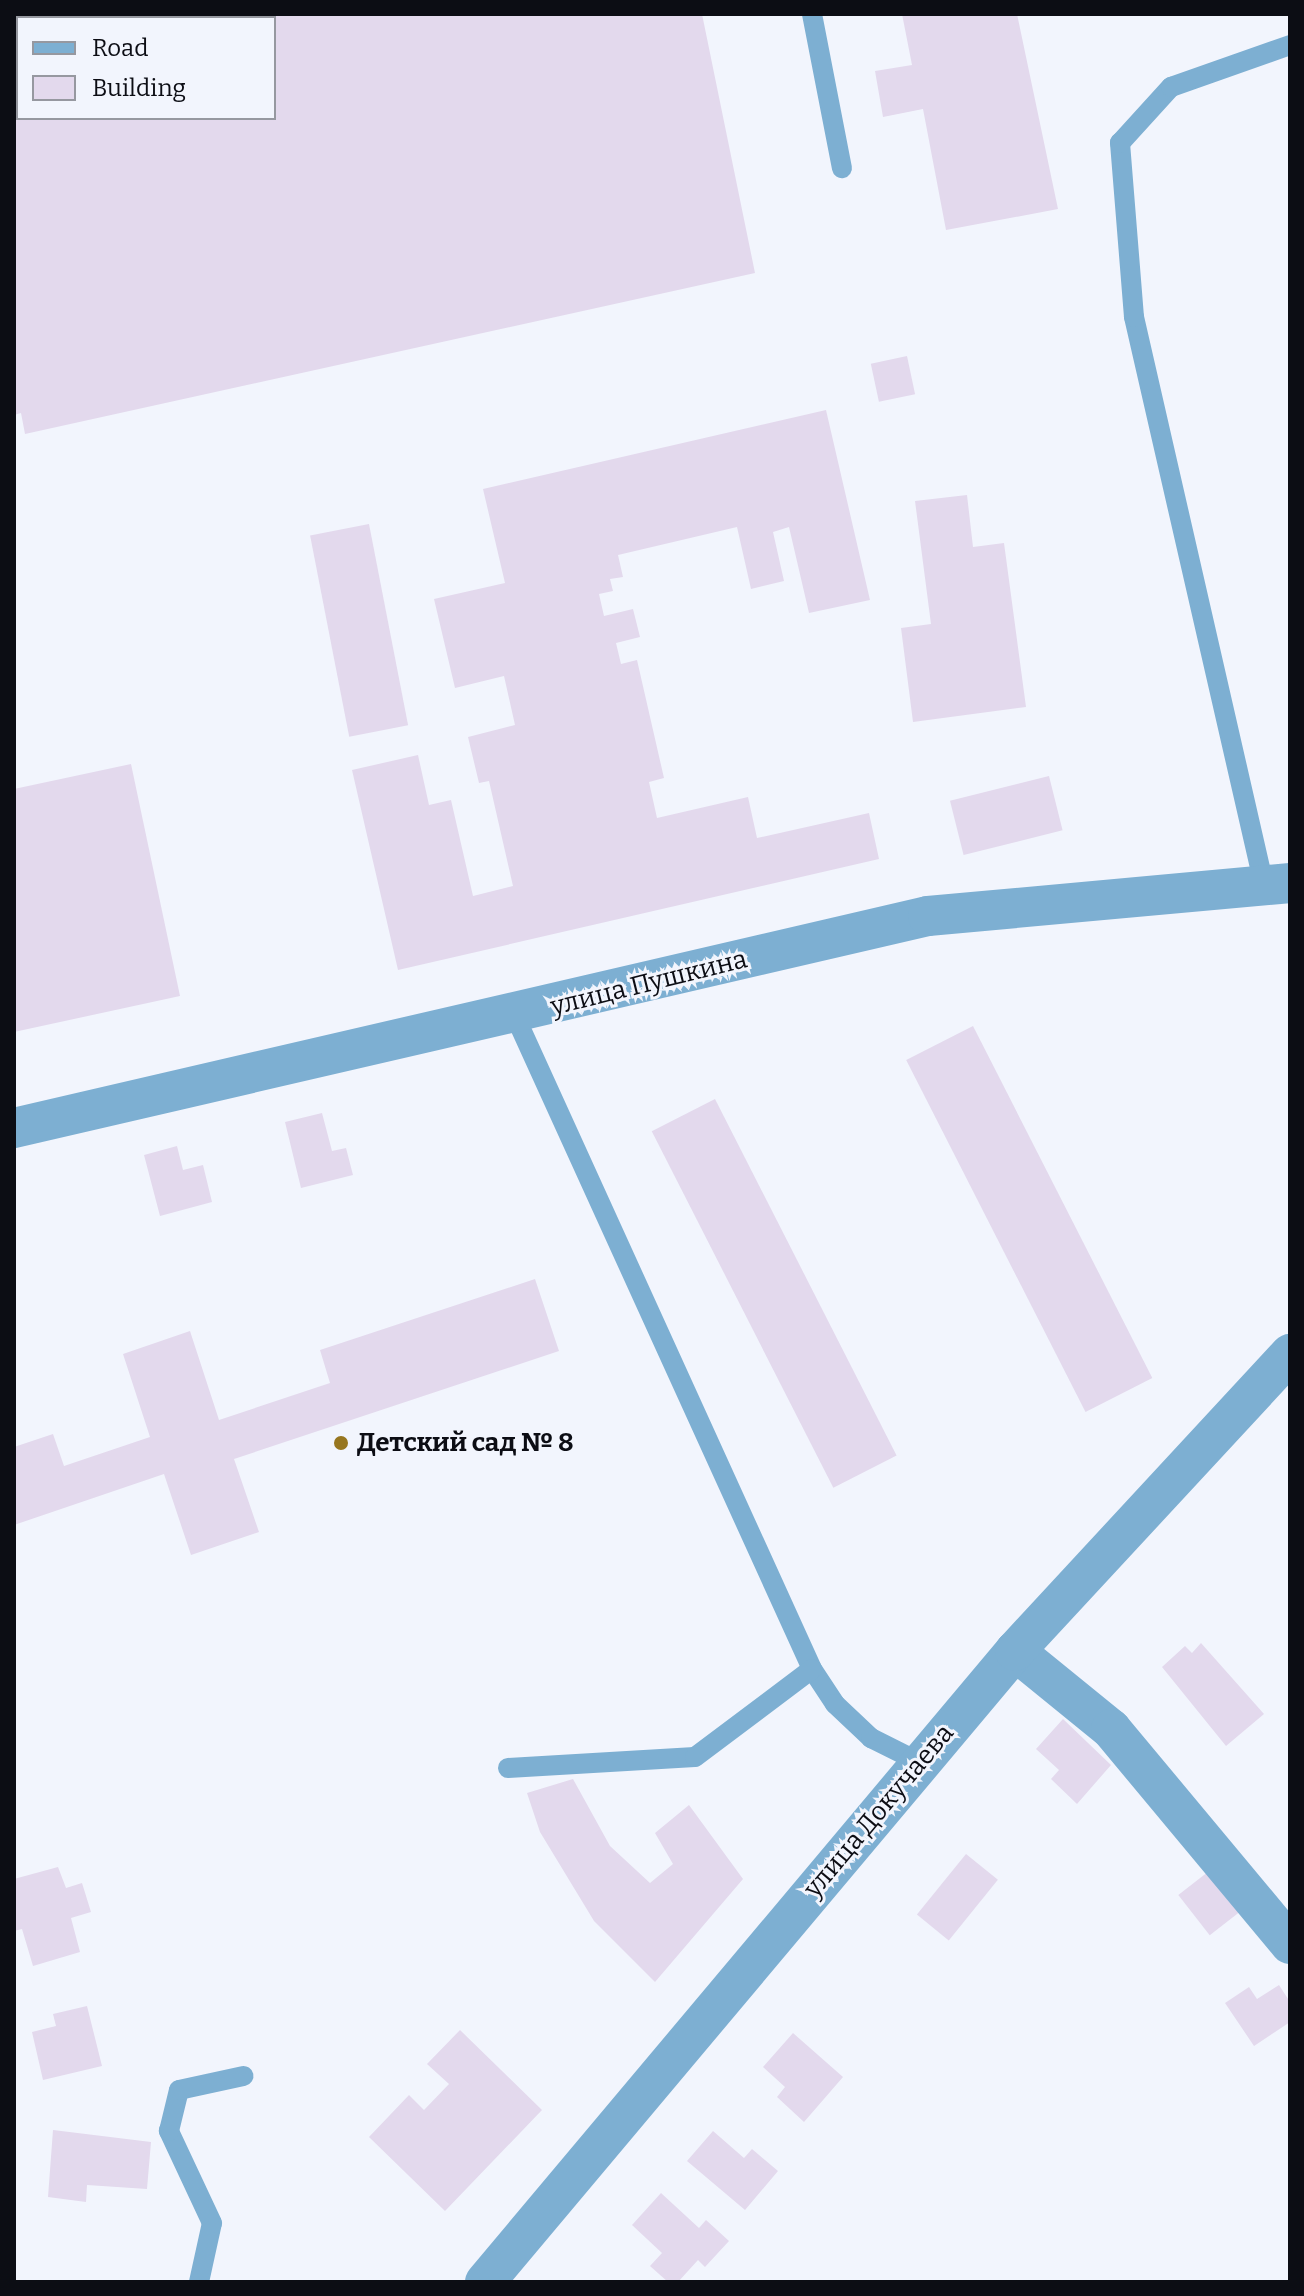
<!DOCTYPE html>
<html>
<head>
<meta charset="utf-8">
<style>
  body { margin:0 }
  #map { position:relative; width:1304px; height:2296px; overflow:hidden; background:#f2f5fd; font-family:Bitter,serif }
  div>[style] { position:absolute }
  [style*='--x'] { left:calc(var(--x)*1px); top:calc(var(--y)*1px); width:calc(var(--w)*1px); rotate:calc(var(--a)*1deg) }
  .building>* { inset:0; background:#e3d9ed; transform-origin:0 0 }
  .lane>* { height:20px; margin:-10px; padding:0 10px; transform-origin:10px; border-radius:10px; background:#7dafd2 }
  .street>* { height:40px; margin:-20px; padding:0 20px; transform-origin:20px; border-radius:20px; background:#7dafd2 }
  .dots>* { width:22px; height:22px; translate:-50% -50%; box-sizing:border-box; border:4px solid #f2f5fd; border-radius:50% }
  span { translate:-50% -50%; white-space:nowrap; text-align:center; line-height:1.15; -webkit-text-stroke:6px #f2f5fd; paint-order:stroke }
  .street-label { font-size:26px; color:#0c0d14 }
  .poi-label { font-size:26px; color:#0c0d14; font-weight:700 }
  .left { translate:0 -50%; text-align:left }
  .frame { position:absolute; inset:0; border:16px solid #0c0d14; pointer-events:none }
  .legend { position:absolute; left:16px; top:16px; width:260px; height:104px; box-sizing:border-box; background:#f2f5fd; border:2px solid #9698a0; margin:0; padding:10px 14px; list-style:none; font-size:24px; color:#0c0d14 }
  .legend li { display:flex; align-items:center; gap:16px; height:40px }
  .legend b { width:40px; border:2px solid #9698a0 }
</style>
</head>
<body>
<div id="map">
  <div class="building">
    <div style="clip-path:polygon(evenodd,14px 14px,702px 14px,755px 273px,25px 434px,21px 413px,14px 415px,14px 14px,18px 18px,274px 18px,274px 118px,18px 118px,18px 18px)"></div>
    <div style="clip-path:polygon(902px 14px,1017px 14px,1058px 209px,946px 230px,923px 109px,883px 117px,875px 71px,912px 65px)"></div>
    <div style="left:907px;top:356px;width:39px;height:37px;rotate:78deg"></div>
    <div style="clip-path:polygon(826px 410px,870px 600px,809px 613px,789px 527px,773px 532px,784px 581px,751px 589px,737px 527px,618px 555px,623px 577px,610px 579px,613px 591px,599px 594px,604px 616px,633px 609px,640px 637px,616px 643px,621px 664px,637px 660px,664px 778px,649px 782px,657px 818px,748px 797px,757px 838px,869px 813px,879px 859px,398px 970px,352px 770px,418px 755px,429px 805px,451px 800px,473px 896px,513px 886px,489px 781px,479px 783px,468px 737px,515px 725px,504px 676px,455px 688px,434px 599px,505px 583px,483px 489px)"></div>
    <div style="clip-path:polygon(967px 495px,973px 547px,1004px 543px,1026px 707px,913px 722px,901px 628px,931px 624px,915px 501px)"></div>
    <div style="left:369px;top:524px;width:205px;height:60px;rotate:79deg"></div>
    <div style="clip-path:polygon(131px 764px,180px 996px,14px 1032px,14px 789px)"></div>
    <div style="left:1049px;top:776px;width:56px;height:102px;rotate:76deg"></div>
    <div style="left:973px;top:1026px;width:395px;height:75px;rotate:63deg"></div>
    <div style="left:715px;top:1099px;width:400px;height:71px;rotate:63deg"></div>
    <div style="clip-path:polygon(322px 1113px,332px 1151px,346px 1148px,353px 1175px,301px 1188px,285px 1122px)"></div>
    <div style="clip-path:polygon(177px 1146px,183px 1170px,203px 1165px,212px 1202px,160px 1216px,144px 1155px)"></div>
    <div style="clip-path:polygon(535px 1279px,559px 1351px,234px 1459px,259px 1532px,191px 1555px,164px 1474px,14px 1525px,14px 1447px,53px 1434px,64px 1466px,150px 1437px,123px 1354px,190px 1331px,219px 1420px,330px 1383px,320px 1350px)"></div>
    <div style="clip-path:polygon(1201px 1643px,1264px 1714px,1226px 1746px,1162px 1667px,1185px 1646px,1192px 1653px)"></div>
    <div style="clip-path:polygon(1063px 1719px,1111px 1765px,1077px 1804px,1051px 1779px,1059px 1770px,1036px 1749px)"></div>
    <div style="clip-path:polygon(573px 1779px,610px 1846px,650px 1883px,673px 1864px,655px 1833px,689px 1805px,743px 1879px,655px 1982px,594px 1921px,540px 1832px,527px 1793px)"></div>
    <div style="left:966px;top:1854px;width:41px;height:78px;rotate:39deg"></div>
    <div style="clip-path:polygon(58px 1867px,66px 1888px,82px 1883px,91px 1912px,71px 1918px,80px 1952px,33px 1966px,22px 1929px,14px 1931px,14px 1879px)"></div>
    <div style="left:1213px;top:1868px;width:51px;height:44px;rotate:52deg"></div>
    <div style="clip-path:polygon(1279px 1985px,1290px 2002px,1290px 2022px,1254px 2046px,1225px 2003px,1249px 1987px,1257px 1999px)"></div>
    <div style="clip-path:polygon(87px 2006px,102px 2066px,43px 2080px,32px 2032px,56px 2026px,53px 2014px)"></div>
    <div style="clip-path:polygon(460px 2030px,542px 2110px,445px 2211px,369px 2137px,409px 2095px,424px 2110px,449px 2084px,427px 2064px)"></div>
    <div style="clip-path:polygon(793px 2033px,843px 2077px,804px 2122px,777px 2097px,785px 2087px,763px 2067px)"></div>
    <div style="clip-path:polygon(53px 2130px,151px 2142px,147px 2189px,87px 2185px,86px 2202px,48px 2197px)"></div>
    <div style="clip-path:polygon(713px 2131px,744px 2158px,752px 2149px,778px 2171px,745px 2210px,687px 2161px)"></div>
    <div style="clip-path:polygon(661px 2193px,699px 2228px,706px 2220px,729px 2241px,705px 2267px,698px 2260px,678px 2282px,668px 2282px,650px 2266px,662px 2253px,632px 2225px)"></div>
  </div>
  <div class="lane">
    <div style="--x:812;--y:14;--w:157;--a:79"></div>
    <div style="--x:1264;--y:885;--w:583;--a:-102.89"></div>
    <div style="--x:1134;--y:317;--w:175;--a:-94.6"></div>
    <div style="--x:1120;--y:143;--w:76;--a:-47.7"></div>
    <div style="--x:1171;--y:87;--w:126;--a:-19.4"></div>
    <div style="--x:515;--y:1016;--w:717;--a:65.54"></div>
    <div style="--x:812;--y:1669;--w:42;--a:56.7"></div>
    <div style="--x:835;--y:1704;--w:50;--a:43.4"></div>
    <div style="--x:871;--y:1738;--w:54;--a:26.6"></div>
    <div style="--x:508;--y:1768;--w:187;--a:-3.4"></div>
    <div style="--x:695;--y:1757;--w:146;--a:-36.9"></div>
    <div style="--x:199;--y:2282;--w:60;--a:-77.6"></div>
    <div style="--x:212;--y:2223;--w:102;--a:-115.1"></div>
    <div style="--x:169;--y:2131;--w:42;--a:-76.3"></div>
    <div style="--x:179;--y:2090;--w:66;--a:-12.3"></div>
  </div>
  <div class="street">
    <div style="--x:14;--y:1128;--w:938;--a:-13.06"></div>
    <div style="--x:928;--y:916;--w:364;--a:-5.2"></div>
    <div style="--x:1015;--y:1651;--w:124;--a:39.1"></div>
    <div style="--x:1111;--y:1729;--w:280;--a:50.2"></div>
    <div style="--x:485;--y:2282;--w:824;--a:-49.97"></div>
    <div style="--x:1015;--y:1651;--w:405;--a:-47.2"></div>
  </div>
  <div class="dots">
    <div style="left:341px;top:1443px;background:#97761f"></div>
  </div>
  <div class="street-label">
    <span style="left:649px;top:983px;rotate:-14deg">улица Пушкина</span>
    <span style="left:879px;top:1811px;rotate:-50deg">улица Докучаева</span>
  </div>
  <div class="poi-label">
    <span class="left" style="left:357px;top:1443px">Детский сад № 8</span>
  </div>
  <div class="frame"></div>
  <ul class="legend">
  <li><b style="height:10px;background:#7dafd2"></b>Road</li>
  <li><b style="height:22px;background:#e3d9ed"></b>Building</li>
  </ul>
</div>
</body>
</html>
